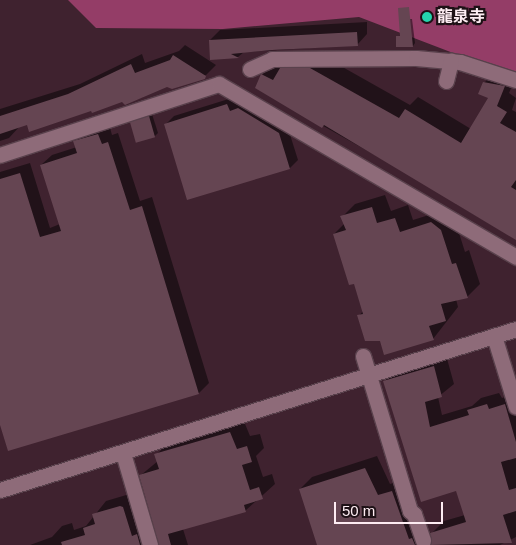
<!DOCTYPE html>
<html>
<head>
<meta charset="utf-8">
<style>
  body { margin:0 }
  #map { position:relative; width:516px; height:545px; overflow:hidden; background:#3f222f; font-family:Arial,"Noto Sans JP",sans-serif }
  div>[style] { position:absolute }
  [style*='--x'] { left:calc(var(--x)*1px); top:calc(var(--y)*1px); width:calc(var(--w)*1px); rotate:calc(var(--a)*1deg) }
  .forest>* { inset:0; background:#943d67 }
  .shadow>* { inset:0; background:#0007 }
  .building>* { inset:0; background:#654552; transform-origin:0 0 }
  .roads { filter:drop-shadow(1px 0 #59414c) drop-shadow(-1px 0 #59414c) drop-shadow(0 1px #59414c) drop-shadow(0 -1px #59414c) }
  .minor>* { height:15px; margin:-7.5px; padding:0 7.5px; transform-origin:7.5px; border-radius:7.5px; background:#8e6b79 }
  .dots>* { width:14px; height:14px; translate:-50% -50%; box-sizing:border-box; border:2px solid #1e1116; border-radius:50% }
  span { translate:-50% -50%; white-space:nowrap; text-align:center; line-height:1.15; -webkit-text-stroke:4.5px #1e1116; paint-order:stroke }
  .poi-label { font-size:16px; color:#fdecf2; font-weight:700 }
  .left { translate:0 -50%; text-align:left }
  .scale { position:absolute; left:334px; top:502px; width:109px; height:22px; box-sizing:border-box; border:2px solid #fdecf2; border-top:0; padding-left:6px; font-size:15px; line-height:18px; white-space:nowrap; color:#fdecf2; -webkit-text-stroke:4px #1e1116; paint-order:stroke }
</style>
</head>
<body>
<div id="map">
  <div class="forest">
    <div style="clip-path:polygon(68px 0,516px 0,516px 77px,359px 17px,223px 29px,96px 28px)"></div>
  </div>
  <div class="shadow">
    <div style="clip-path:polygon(403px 19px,412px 19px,415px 43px,413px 46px,398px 46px)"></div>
    <div style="clip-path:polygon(367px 22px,367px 34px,357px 45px,244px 52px,238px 57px,211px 59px,210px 40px,220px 30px)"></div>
    <div style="clip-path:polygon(185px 45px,216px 65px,206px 75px,172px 88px,167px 86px,149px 92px,143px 97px,125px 103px,122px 101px,20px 126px,9px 138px,0 141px,0 109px,80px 84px,142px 54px,145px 63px,179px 51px)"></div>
    <div style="clip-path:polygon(323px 56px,410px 105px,418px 97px,471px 129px,490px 97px,484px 83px,497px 70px,516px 77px,509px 93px,516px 98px,512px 110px,516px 112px,516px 239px,456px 204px,458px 202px,256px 88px,262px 75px,274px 62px)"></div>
    <div style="clip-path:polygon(235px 97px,238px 104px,247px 101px,287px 125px,298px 160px,290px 168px,166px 124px,174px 116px)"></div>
    <div style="clip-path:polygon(152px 114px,158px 133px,155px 136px,131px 123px)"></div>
    <div style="clip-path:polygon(109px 124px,112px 135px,118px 133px,140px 201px,152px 197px,209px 383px,199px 393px,0 421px,0 172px,30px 163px,50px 228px,60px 224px,41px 165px,52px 155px,77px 147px,75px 142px,85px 131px)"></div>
    <div style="clip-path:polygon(385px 195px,391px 211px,408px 205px,413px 220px,445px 210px,454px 217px,465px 252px,469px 250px,480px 284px,467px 297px,456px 299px,458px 307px,433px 339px,359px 316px,363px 311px,355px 282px,334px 234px,345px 223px,342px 217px,355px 204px)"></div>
    <div style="clip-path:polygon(446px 355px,454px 384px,438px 397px,442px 415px,472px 406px,481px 398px,499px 393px,502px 398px,516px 393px,516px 537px,500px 545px,318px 545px,300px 489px,312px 477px,377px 456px,390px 484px,404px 480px,431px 534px,444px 521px,465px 515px,457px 489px,384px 382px,396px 370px)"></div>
    <div style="clip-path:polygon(243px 419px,250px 436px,260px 434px,264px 448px,256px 456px,263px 477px,272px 474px,275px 484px,245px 511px,183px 529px,188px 545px,30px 545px,52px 537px,62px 526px,72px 523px,74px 530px,86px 526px,106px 501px,133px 493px,159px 539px,141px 475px,158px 461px,156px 455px,169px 442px)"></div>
  </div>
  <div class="building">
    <div style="clip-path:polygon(409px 7px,413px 47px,396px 47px,396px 36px,400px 36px,398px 8px)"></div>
    <div style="clip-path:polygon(357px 32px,358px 46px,272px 50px,231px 54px,239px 58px,210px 60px,209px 40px)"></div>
    <div style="clip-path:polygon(173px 55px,206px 76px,205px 79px,172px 89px,167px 87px,125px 105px,122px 102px,92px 113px,91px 111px,29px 132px,27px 125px,0 134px,0 116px,68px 94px,131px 64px,135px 73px,170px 60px)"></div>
    <div style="clip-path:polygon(280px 68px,310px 68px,399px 118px,405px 109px,461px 143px,488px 98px,478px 94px,483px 82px,505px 86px,497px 106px,507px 112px,500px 123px,516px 132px,516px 180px,511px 187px,516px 190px,516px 240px,324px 125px,322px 128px,255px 88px,261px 74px,273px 80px)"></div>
    <div style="clip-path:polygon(227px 104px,230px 111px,238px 108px,279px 133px,290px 169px,187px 200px,164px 124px)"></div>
    <div style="left:149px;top:116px;width:22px;height:20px;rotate:74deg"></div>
    <div style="clip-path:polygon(98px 134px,102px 144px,108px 142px,130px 210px,142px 206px,199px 394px,8px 451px,0 425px,0 179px,20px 173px,40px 237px,61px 231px,40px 165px,77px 153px,73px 141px)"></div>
    <div style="clip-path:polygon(372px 207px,377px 223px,395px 218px,400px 232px,431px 222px,441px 230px,452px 264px,456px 263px,468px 298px,441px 304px,446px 321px,429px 326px,434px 340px,384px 355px,380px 341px,365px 341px,357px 315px,363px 314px,354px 284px,349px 285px,333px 234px,346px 230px,340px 216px)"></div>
    <div style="clip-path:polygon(434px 366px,442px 397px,425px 402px,430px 427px,469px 415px,467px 410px,487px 404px,489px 409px,505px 404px,516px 442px,516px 458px,501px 462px,509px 490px,516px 488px,516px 511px,503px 515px,512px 543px,431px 545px,430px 533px,466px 522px,456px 491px,421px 502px,383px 381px)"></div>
    <div style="clip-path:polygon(230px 432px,237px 449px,247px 446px,252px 462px,242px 465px,250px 490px,259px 487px,263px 499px,244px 505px,246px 512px,168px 534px,171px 545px,159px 545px,139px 475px,159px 469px,154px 454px)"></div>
    <div style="clip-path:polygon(365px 468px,378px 495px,392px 491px,409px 539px,412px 538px,415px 545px,317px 545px,299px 489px)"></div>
    <div style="clip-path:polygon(120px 506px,123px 507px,132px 536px,137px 534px,140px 545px,62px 545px,61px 542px,85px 535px,83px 528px,95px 524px,92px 514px)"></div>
  </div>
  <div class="roads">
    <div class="minor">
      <div style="--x:250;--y:69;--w:24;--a:-24"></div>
      <div style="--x:272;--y:59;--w:144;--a:-0.4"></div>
      <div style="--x:416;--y:58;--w:44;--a:5.2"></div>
      <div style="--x:460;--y:62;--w:59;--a:17.8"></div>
      <div style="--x:446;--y:81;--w:21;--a:-76"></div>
      <div style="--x:0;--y:155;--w:230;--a:-18"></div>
      <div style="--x:219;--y:84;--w:344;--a:30.2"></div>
      <div style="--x:494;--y:336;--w:74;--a:72.8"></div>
      <div style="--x:363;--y:356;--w:162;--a:73.1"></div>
      <div style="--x:410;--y:511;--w:5;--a:37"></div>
      <div style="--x:414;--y:514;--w:28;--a:71"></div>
      <div style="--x:123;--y:453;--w:96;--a:73.6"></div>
      <div style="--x:0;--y:490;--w:541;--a:-17.33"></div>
    </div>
  </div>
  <div class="dots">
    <div style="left:427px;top:17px;background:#24d5ae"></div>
  </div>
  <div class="poi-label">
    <span class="left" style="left:437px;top:17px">龍泉寺</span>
  </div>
  <div class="scale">50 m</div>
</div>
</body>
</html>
